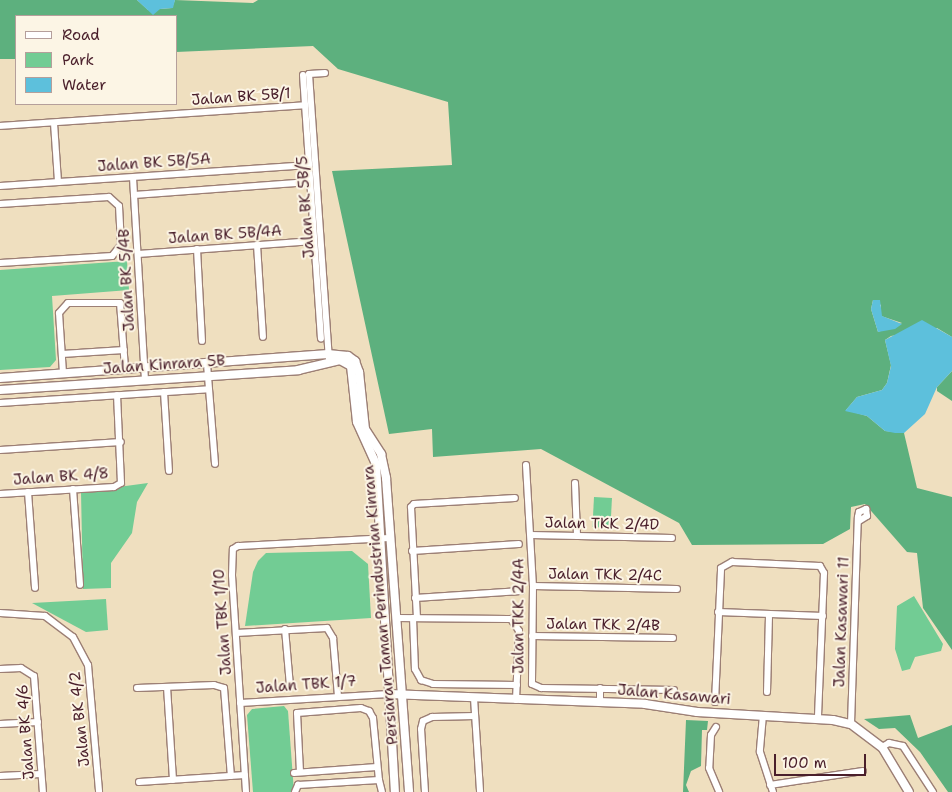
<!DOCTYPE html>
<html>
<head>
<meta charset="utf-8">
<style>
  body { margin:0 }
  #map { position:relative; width:952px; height:792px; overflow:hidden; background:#efdfbf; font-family:"Shantell Sans",sans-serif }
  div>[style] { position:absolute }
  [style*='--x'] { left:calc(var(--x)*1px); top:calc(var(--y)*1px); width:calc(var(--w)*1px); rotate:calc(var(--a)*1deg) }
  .green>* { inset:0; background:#72cc94; transform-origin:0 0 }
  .forest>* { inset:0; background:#5db07e }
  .water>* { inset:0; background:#5dc0dc }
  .roads { filter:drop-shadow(1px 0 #9c7f75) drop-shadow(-1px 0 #9c7f75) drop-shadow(0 1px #9c7f75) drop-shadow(0 -1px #9c7f75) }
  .minor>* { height:6px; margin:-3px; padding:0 3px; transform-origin:3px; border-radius:3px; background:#fff }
  .tertiary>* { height:8px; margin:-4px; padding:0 4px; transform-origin:4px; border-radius:4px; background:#fff }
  span { translate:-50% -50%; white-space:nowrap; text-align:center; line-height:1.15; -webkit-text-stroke:4px #fcf5e5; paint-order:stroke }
  .street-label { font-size:15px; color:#4a1f2b }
  .legend { position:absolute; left:15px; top:15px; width:162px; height:90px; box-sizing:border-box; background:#fcf5e5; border:1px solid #b59f9b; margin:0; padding:6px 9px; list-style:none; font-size:15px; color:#4a1f2b }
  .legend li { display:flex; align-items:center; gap:10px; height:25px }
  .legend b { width:25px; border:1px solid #b59f9b }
  .scale { position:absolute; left:774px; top:754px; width:92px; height:22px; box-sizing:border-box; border:2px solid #4a1f2b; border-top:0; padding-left:6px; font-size:15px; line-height:18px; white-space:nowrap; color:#4a1f2b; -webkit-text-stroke:4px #fcf5e5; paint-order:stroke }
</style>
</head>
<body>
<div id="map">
  <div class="green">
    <div style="clip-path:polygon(127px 261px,129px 290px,52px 296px,56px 360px,50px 367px,0 370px,0 270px)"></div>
    <div style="clip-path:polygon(148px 483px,137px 502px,132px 533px,111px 563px,111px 588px,83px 589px,81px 492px)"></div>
    <div style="left:594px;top:497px;width:18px;height:30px;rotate:3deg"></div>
    <div style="clip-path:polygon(352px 551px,368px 564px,371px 618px,245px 626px,253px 572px,258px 561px,266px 553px)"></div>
    <div style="clip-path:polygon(914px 596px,943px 644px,941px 651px,915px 657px,910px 669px,902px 671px,895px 649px,897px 606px)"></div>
    <div style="clip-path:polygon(106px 599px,108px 630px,86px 632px,32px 603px)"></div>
    <div style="clip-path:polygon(284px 706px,288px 711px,294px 792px,253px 792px,247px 715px,252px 709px)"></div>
  </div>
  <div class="forest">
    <div style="clip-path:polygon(evenodd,0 0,137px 0,148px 10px,172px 8px,175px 0,253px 3px,258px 0,952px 0,952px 337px,937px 328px,891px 336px,885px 340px,891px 365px,887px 383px,882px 390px,857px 397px,846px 410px,867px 416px,885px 431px,904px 433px,917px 488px,952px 497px,952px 650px,923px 608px,917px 553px,907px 552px,865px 504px,851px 507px,850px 529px,823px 544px,692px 545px,679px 523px,541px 449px,433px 457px,432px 429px,389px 434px,332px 171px,452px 165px,448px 102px,338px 69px,313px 46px,176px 52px,176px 16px,16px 16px,16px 59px,0 59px,0 0,873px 300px,881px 305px,881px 316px,902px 323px,878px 332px,871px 309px,873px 300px)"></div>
    <div style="clip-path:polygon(952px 371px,952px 401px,937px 391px,937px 387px)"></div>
    <div style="clip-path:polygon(910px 715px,918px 738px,952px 725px,952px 792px,948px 792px,920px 752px,895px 728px,879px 729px,864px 719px)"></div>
    <div style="clip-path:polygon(686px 720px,708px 721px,707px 730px,702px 730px,701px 766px,691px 771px,686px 785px,689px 792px,683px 792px)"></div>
  </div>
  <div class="water">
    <div style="clip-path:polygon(137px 0,175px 0,173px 8px,160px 9px,153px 15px)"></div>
    <div style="clip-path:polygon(873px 300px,880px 300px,882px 316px,902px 324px,895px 329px,878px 332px,871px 309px)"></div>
    <div style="clip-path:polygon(922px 320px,952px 337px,952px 371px,937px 387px,925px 414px,904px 433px,895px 433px,885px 431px,867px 416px,845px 411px,857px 397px,882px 390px,887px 383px,891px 366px,885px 340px)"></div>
  </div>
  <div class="roads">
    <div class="minor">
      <div style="--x:325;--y:73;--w:16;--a:176"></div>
      <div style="--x:309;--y:74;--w:285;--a:86"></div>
      <div style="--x:303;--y:75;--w:264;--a:86.1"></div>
      <div style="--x:54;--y:123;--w:59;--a:86.1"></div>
      <div style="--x:0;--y:126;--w:306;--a:-3.9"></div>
      <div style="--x:133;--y:178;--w:202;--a:86.6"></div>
      <div style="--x:0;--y:186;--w:310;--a:-3.9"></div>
      <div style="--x:134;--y:195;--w:176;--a:-4.2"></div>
      <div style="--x:0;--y:204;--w:109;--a:-3.7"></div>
      <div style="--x:109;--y:197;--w:13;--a:42"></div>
      <div style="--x:119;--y:206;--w:39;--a:87"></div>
      <div style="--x:121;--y:245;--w:14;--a:129"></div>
      <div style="--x:112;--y:256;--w:112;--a:176.4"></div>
      <div style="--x:257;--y:245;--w:92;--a:86.3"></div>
      <div style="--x:197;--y:249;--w:92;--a:86.9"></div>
      <div style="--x:138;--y:254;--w:176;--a:-4.2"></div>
      <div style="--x:62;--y:354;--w:62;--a:-3.7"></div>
      <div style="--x:207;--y:364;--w:100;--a:85.4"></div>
      <div style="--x:63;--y:373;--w:60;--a:-93.8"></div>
      <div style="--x:59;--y:313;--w:13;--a:-48"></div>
      <div style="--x:68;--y:303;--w:52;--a:0"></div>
      <div style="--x:120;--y:303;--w:65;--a:85.6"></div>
      <div style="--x:164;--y:392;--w:79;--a:86.4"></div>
      <div style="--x:0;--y:403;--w:209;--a:-3.8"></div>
      <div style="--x:0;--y:450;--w:121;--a:-3.8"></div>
      <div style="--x:526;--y:465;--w:121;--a:86.7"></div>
      <div style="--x:533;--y:586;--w:98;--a:90.6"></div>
      <div style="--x:532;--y:684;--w:10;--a:24"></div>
      <div style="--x:541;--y:688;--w:133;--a:0.9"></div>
      <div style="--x:575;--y:483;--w:53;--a:87.8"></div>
      <div style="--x:73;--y:489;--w:96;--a:85.8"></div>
      <div style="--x:28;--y:492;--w:96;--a:85.8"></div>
      <div style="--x:0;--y:494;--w:114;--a:-3.5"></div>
      <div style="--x:114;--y:487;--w:8;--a:-30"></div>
      <div style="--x:121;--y:483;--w:88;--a:-92.6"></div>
      <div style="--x:531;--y:535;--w:141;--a:1.2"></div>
      <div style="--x:412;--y:551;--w:107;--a:-3.7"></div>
      <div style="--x:533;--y:586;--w:144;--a:1.2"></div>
      <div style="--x:415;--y:598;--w:106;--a:-3.8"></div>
      <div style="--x:718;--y:612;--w:105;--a:2.2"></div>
      <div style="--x:0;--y:613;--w:45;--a:3.8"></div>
      <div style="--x:45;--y:616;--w:35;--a:37"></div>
      <div style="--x:73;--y:637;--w:32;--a:62"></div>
      <div style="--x:88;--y:665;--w:127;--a:85"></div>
      <div style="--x:397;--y:618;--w:114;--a:0.5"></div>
      <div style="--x:511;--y:619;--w:14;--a:56"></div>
      <div style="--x:519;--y:631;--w:69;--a:92.5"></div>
      <div style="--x:413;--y:618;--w:51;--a:87.8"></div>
      <div style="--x:415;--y:669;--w:13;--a:61"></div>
      <div style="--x:421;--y:680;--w:13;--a:18"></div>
      <div style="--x:433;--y:684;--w:84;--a:0.7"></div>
      <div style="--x:417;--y:618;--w:111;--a:-93.1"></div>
      <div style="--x:411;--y:507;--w:4;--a:-45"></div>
      <div style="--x:414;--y:504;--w:101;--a:-3.4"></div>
      <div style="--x:285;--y:629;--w:57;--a:85"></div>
      <div style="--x:236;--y:633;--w:91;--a:-3.1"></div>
      <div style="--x:327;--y:628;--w:12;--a:59"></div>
      <div style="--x:333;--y:638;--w:58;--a:85.1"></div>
      <div style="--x:532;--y:636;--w:141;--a:0.8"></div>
      <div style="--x:0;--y:669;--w:21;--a:-3"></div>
      <div style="--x:21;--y:668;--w:15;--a:32"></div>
      <div style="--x:34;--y:676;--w:116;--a:85.6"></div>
      <div style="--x:167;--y:687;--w:93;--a:86.3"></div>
      <div style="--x:137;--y:688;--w:77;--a:-2.2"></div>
      <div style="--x:214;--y:685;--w:10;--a:17"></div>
      <div style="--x:224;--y:688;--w:88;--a:85.5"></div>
      <div style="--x:767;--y:692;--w:77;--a:-88.5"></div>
      <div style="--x:474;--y:698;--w:94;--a:86.3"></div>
      <div style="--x:715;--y:702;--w:134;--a:-87.4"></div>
      <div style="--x:721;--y:568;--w:13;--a:-29"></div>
      <div style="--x:732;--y:562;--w:88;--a:2.6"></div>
      <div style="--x:820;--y:566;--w:8;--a:60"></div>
      <div style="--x:824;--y:573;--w:146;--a:92.4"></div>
      <div style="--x:240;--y:703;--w:149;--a:-3.5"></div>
      <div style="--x:600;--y:703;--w:15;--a:-90"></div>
      <div style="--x:763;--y:715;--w:37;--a:95"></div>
      <div style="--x:760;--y:752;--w:42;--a:72"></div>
      <div style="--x:0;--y:724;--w:38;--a:-3"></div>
      <div style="--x:851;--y:724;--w:207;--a:-88.1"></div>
      <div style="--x:858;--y:517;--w:5;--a:-79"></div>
      <div style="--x:859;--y:512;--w:8;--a:-23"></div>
      <div style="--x:866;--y:509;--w:7;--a:82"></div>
      <div style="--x:867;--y:516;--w:9;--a:148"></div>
      <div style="--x:716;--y:727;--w:9;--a:122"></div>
      <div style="--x:711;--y:735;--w:33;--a:93"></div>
      <div style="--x:709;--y:768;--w:26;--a:67"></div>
      <div style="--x:882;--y:747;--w:8;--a:-30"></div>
      <div style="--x:889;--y:743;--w:14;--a:12"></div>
      <div style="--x:903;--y:746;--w:55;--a:56.9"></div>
      <div style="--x:300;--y:772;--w:59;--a:-92.9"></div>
      <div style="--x:297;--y:713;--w:64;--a:-4.5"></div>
      <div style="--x:361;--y:708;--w:9;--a:21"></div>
      <div style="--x:369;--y:711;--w:8;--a:60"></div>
      <div style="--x:373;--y:718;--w:62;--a:84.5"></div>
      <div style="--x:294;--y:773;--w:83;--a:-4.1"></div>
      <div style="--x:0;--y:776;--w:41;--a:-2.8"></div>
      <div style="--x:139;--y:782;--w:106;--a:-3.8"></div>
      <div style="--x:770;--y:785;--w:94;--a:-8.6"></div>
      <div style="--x:246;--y:792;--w:217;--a:-93.7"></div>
      <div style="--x:232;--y:575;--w:26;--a:-88"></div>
      <div style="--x:233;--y:549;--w:6;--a:-31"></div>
      <div style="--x:238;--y:546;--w:153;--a:-3"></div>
      <div style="--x:295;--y:792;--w:8;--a:-67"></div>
      <div style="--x:298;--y:785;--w:81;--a:-3.5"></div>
      <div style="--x:379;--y:780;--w:12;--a:76"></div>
      <div style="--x:425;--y:792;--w:63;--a:-93.6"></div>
      <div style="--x:421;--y:729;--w:8;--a:-76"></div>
      <div style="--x:423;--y:721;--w:10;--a:-24"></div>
      <div style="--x:432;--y:717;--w:43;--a:-1.3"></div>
    </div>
    <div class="tertiary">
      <div style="--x:0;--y:378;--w:329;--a:-4.2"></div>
      <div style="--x:328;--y:354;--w:20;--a:6"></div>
      <div style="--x:348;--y:356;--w:9;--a:36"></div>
      <div style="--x:355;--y:361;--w:12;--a:70"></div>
      <div style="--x:359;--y:372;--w:57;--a:84"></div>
      <div style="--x:365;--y:429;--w:30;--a:57"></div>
      <div style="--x:381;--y:454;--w:25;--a:78"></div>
      <div style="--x:386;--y:478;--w:315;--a:85.8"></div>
      <div style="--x:0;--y:390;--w:299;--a:-3.8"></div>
      <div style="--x:298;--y:370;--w:43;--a:-13.4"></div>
      <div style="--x:340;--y:360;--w:13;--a:29"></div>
      <div style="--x:351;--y:366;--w:56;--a:83.9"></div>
      <div style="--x:357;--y:422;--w:46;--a:65.7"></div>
      <div style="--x:376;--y:464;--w:329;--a:86.7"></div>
      <div style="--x:389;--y:694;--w:256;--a:2.2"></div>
      <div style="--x:645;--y:704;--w:53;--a:8.7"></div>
      <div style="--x:697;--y:712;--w:136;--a:3.4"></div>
      <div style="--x:833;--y:720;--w:18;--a:13"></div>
      <div style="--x:851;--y:724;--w:39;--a:37"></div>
      <div style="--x:882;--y:747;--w:52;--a:59"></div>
    </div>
  </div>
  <div class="street-label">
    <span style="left:241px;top:97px;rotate:-4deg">Jalan BK 5B/1</span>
    <span style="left:154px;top:163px;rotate:-4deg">Jalan BK 5B/5A</span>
    <span style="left:306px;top:207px;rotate:-94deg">Jalan BK 5B/5</span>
    <span style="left:225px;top:235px;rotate:-4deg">Jalan BK 5B/4A</span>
    <span style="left:127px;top:280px;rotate:-93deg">Jalan BK 5/4B</span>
    <span style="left:164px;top:365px;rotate:-4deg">Jalan Kinrara 5B</span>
    <span style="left:61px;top:477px;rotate:-4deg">Jalan BK 4/8</span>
    <span style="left:602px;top:524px;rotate:1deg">Jalan TKK 2/4D</span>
    <span style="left:605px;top:575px;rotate:1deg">Jalan TKK 2/4C</span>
    <span style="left:381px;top:605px;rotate:-95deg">Persiaran Taman Perindustrian Kinrara</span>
    <span style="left:519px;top:616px;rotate:-90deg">Jalan TKK 2/4A</span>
    <span style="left:223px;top:622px;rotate:-94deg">Jalan TBK 1/10</span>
    <span style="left:842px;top:622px;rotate:-88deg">Jalan Kasawari 11</span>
    <span style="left:603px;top:625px;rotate:1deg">Jalan TKK 2/4B</span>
    <span style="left:306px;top:685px;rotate:-4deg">Jalan TBK 1/7</span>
    <span style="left:674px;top:695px;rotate:5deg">Jalan Kasawari</span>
    <span style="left:80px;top:719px;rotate:-96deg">Jalan BK 4/2</span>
    <span style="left:26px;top:732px;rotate:-94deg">Jalan BK 4/6</span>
  </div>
  <ul class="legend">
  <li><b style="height:6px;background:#fff"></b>Road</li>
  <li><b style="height:14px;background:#72cc94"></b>Park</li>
  <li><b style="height:14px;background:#5dc0dc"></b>Water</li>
  </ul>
  <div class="scale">100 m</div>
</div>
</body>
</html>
